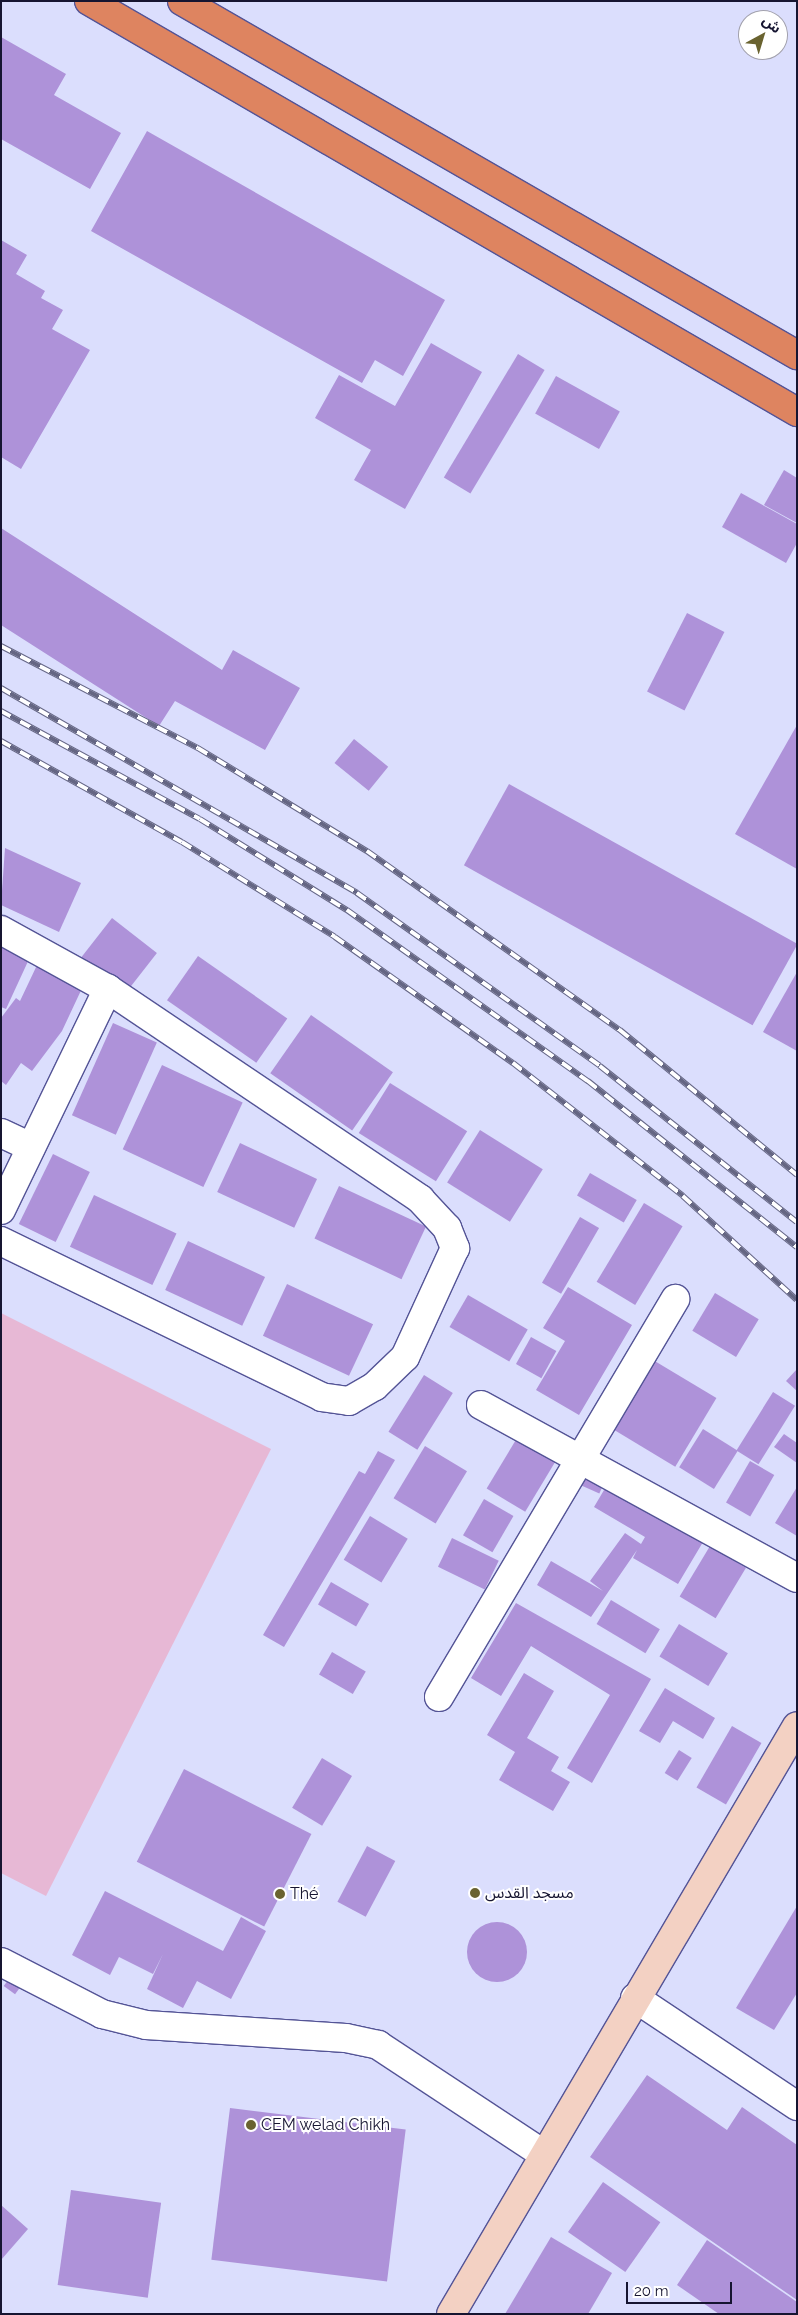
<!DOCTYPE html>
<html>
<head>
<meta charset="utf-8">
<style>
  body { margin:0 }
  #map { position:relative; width:798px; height:2315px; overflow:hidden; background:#dbdefd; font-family:Raleway,"Noto Sans Arabic",sans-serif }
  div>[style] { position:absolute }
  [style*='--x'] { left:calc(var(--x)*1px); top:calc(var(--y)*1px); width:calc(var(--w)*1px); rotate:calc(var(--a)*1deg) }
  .green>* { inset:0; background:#e7b8d5 }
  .building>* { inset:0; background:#ae92d9; transform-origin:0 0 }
  .round { border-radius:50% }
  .roads { filter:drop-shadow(1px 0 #545496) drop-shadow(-1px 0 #545496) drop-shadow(0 1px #545496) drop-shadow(0 -1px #545496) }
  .minor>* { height:28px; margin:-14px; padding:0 14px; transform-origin:14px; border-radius:14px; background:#fff }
  .secondary>* { height:28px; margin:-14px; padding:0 14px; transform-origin:14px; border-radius:14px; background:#f3d1c3 }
  .trunk>* { height:28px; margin:-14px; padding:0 14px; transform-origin:14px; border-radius:14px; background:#de8460 }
  .rail>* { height:5.5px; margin-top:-2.75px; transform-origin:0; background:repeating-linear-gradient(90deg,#fff 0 11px,#656683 0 22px); box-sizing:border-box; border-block:1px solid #656683 }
  .dots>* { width:14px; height:14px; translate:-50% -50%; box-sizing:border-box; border:2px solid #fff; border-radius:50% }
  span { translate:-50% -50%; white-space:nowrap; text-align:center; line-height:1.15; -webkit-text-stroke:4px #fff; paint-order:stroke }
  .poi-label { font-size:16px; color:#161531 }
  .left { translate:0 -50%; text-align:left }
  .frame { position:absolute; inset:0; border:2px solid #161531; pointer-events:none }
  .north { position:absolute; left:738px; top:10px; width:50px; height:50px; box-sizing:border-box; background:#fff; border:1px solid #a2a1ad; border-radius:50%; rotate:39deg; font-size:14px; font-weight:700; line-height:20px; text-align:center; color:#161531 }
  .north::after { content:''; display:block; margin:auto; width:18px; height:22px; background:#6a6330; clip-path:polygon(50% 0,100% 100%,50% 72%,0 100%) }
  .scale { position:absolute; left:626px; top:2282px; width:106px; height:22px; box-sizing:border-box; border:2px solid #161531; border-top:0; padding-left:6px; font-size:15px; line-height:18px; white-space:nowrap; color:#161531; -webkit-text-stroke:4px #fff; paint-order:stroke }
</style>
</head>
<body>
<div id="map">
  <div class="green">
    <div style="clip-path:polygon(1px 1313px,271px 1449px,46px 1896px,1px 1873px)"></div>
  </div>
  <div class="building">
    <div style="clip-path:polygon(1px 37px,66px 74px,54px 95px,121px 133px,90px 189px,1px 139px)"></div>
    <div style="clip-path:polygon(147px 131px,445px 300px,403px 376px,375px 360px,362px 383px,91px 231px)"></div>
    <div style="clip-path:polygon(1px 240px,27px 255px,16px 274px,45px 291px,41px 298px,63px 310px,52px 329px,90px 350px,21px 469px,1px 457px)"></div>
    <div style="clip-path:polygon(431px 343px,482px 372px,405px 509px,354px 480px,371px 450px,315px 418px,339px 375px,395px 406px)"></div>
    <div style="left:518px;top:354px;width:31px;height:144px;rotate:31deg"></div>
    <div style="left:556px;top:376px;width:73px;height:43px;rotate:29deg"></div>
    <div style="clip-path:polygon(784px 470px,797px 478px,797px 523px,764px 505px)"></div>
    <div style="clip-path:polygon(741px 493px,797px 524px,797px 543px,786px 563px,722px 527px)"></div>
    <div style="clip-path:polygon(1px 528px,222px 670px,233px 650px,300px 688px,265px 750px,175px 701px,159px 726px,1px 625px)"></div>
    <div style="left:687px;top:613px;width:42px;height:88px;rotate:27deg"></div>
    <div style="clip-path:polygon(797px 725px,797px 869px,735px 834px)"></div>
    <div style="left:354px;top:739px;width:44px;height:31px;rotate:39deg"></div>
    <div style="left:509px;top:784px;width:330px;height:93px;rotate:29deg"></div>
    <div style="clip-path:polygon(5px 848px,81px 883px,59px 932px,1px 905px)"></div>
    <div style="left:112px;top:918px;width:57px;height:52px;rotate:38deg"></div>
    <div style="clip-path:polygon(1px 943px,30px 957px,6px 1009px,1px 1007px)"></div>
    <div style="left:198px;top:956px;width:109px;height:54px;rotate:35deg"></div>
    <div style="clip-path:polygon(38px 963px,84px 984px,62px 1031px,32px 1071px,21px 1063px,6px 1085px,1px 1081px,1px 1018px,16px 998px,20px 1001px)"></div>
    <div style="clip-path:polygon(797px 972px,797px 1051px,763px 1032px)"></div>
    <div style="left:311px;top:1015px;width:100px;height:71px;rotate:35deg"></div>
    <div style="left:113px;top:1023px;width:48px;height:101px;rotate:24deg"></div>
    <div style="left:162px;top:1065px;width:89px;height:93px;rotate:25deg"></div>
    <div style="left:390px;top:1083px;width:91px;height:59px;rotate:32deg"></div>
    <div style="left:480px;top:1130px;width:74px;height:62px;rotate:32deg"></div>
    <div style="left:240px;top:1143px;width:85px;height:54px;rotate:25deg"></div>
    <div style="left:53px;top:1154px;width:41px;height:78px;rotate:26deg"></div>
    <div style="left:590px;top:1173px;width:54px;height:26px;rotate:30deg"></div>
    <div style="left:339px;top:1186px;width:96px;height:58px;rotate:25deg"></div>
    <div style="left:94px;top:1195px;width:91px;height:57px;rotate:25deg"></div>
    <div style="left:644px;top:1203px;width:45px;height:92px;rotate:31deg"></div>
    <div style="left:580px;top:1217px;width:22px;height:76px;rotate:30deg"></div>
    <div style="left:188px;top:1241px;width:85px;height:54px;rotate:25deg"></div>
    <div style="left:287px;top:1284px;width:95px;height:57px;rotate:25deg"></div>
    <div style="clip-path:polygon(568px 1287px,632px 1325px,579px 1415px,536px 1390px,565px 1341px,543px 1328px)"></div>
    <div style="left:715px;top:1293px;width:51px;height:44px;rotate:31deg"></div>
    <div style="left:468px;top:1295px;width:69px;height:37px;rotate:30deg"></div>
    <div style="left:531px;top:1337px;width:29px;height:31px;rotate:29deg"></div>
    <div style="left:653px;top:1360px;width:74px;height:80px;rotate:31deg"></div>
    <div style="clip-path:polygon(797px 1369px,797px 1391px,786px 1381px)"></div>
    <div style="left:424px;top:1375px;width:34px;height:67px;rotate:32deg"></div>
    <div style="left:773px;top:1392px;width:26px;height:69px;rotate:32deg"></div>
    <div style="left:703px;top:1429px;width:41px;height:45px;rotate:32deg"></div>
    <div style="clip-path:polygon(784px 1434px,797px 1443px,797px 1463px,774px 1447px)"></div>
    <div style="left:517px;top:1438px;width:45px;height:59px;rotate:31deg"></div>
    <div style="left:425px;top:1446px;width:49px;height:61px;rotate:31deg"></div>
    <div style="clip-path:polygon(378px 1451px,395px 1460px,284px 1647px,263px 1635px,359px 1471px,365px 1474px)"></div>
    <div style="left:750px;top:1461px;width:28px;height:48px;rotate:30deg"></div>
    <div style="left:582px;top:1466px;width:27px;height:18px;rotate:24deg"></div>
    <div style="clip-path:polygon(607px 1485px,703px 1542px,678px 1584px,633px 1558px,637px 1550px,591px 1617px,537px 1585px,551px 1561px,603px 1591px,590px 1581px,625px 1533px,641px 1544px,645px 1537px,594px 1507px)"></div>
    <div style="clip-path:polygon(797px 1487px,797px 1536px,775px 1523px)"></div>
    <div style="left:484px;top:1499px;width:34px;height:42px;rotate:30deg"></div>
    <div style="left:370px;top:1516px;width:44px;height:51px;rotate:31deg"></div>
    <div style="left:452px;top:1538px;width:52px;height:32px;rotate:26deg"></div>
    <div style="left:710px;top:1546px;width:42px;height:59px;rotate:31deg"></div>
    <div style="left:331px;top:1582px;width:44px;height:26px;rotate:30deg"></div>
    <div style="left:611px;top:1600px;width:57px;height:28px;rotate:31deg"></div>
    <div style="clip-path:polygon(516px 1603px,651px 1679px,592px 1783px,567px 1768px,610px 1695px,531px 1646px,501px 1696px,471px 1678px)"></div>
    <div style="left:679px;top:1624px;width:57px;height:38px;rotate:31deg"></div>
    <div style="left:332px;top:1652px;width:39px;height:26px;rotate:30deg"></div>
    <div style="clip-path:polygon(524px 1673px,554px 1691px,527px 1738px,559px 1757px,551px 1771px,570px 1782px,553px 1811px,499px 1780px,515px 1752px,487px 1735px)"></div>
    <div style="clip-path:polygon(665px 1688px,715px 1718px,703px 1739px,673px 1721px,660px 1743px,639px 1731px)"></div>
    <div style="left:732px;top:1726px;width:34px;height:71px;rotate:30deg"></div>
    <div style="left:679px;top:1750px;width:15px;height:27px;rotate:32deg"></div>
    <div style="left:322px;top:1758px;width:35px;height:58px;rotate:31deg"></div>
    <div style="left:184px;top:1769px;width:143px;height:104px;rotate:27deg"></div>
    <div style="left:367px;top:1846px;width:32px;height:63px;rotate:28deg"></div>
    <div style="clip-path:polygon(105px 1891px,223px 1951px,241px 1917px,266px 1931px,231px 1999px,197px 1981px,183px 2008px,147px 1989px,163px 1954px,153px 1974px,119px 1957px,110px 1975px,72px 1955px)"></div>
    <div style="clip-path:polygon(797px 1906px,797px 1993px,774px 2030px,736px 2008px)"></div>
    <div class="round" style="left:467px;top:1922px;width:60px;height:60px"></div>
    <div style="left:19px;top:1965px;width:14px;height:26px;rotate:36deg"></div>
    <div style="clip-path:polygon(647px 2075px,727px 2130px,742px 2107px,797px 2145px,797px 2300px,590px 2157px)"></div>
    <div style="left:230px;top:2108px;width:177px;height:153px;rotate:7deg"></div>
    <div style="left:603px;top:2182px;width:70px;height:61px;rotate:35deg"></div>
    <div style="left:71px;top:2190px;width:91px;height:96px;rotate:8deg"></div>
    <div style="clip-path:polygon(1px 2205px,28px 2229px,1px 2260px)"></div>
    <div style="clip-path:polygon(551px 2237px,612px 2273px,588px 2314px,505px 2314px)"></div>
    <div style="clip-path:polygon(707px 2240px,797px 2302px,797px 2314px,719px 2314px,677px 2285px)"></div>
  </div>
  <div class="roads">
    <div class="minor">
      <div style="--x:1;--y:930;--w:122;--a:28.9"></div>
      <div style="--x:108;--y:989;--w:376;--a:33.9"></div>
      <div style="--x:420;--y:1199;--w:40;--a:47"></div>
      <div style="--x:447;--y:1228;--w:22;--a:68"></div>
      <div style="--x:455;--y:1248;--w:120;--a:114.6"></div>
      <div style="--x:405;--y:1357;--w:42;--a:136"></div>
      <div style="--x:375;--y:1386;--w:30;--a:150"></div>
      <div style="--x:349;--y:1401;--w:27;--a:-172"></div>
      <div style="--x:322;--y:1397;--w:357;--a:-154.1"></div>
      <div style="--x:1;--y:1133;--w:33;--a:25"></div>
      <div style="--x:1;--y:1210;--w:246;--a:-64.2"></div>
      <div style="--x:481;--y:1405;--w:360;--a:28.7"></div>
      <div style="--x:439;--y:1697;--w:463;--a:-59.3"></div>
      <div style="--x:1;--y:1962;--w:114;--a:27.2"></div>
      <div style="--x:102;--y:2014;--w:45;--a:14"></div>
      <div style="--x:146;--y:2025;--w:200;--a:3.7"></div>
      <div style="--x:346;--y:2038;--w:33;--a:12"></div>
      <div style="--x:378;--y:2045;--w:198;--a:33.4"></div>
      <div style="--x:635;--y:1998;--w:195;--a:33.7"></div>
    </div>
    <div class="secondary">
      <div style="--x:451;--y:2314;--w:682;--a:-59.53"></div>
    </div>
    <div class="trunk">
      <div style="--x:89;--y:1;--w:819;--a:30.14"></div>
      <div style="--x:182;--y:1;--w:710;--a:29.93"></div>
    </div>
  </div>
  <div class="rail">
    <div style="--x:1;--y:646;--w:222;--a:27.4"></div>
    <div style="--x:198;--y:748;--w:198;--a:31.4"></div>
    <div style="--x:367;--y:851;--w:310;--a:35.3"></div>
    <div style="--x:620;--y:1030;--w:229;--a:39.3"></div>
    <div style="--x:1;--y:688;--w:411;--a:29.9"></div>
    <div style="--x:357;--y:893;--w:298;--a:35.4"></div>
    <div style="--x:600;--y:1066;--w:251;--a:38.4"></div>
    <div style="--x:1;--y:711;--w:226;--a:28.5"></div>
    <div style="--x:200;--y:819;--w:173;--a:31.8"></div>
    <div style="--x:347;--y:910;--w:296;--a:35.4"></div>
    <div style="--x:588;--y:1081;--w:267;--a:38.5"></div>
    <div style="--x:1;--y:741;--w:207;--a:29.2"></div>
    <div style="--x:182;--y:842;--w:180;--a:31.8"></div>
    <div style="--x:335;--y:937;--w:218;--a:35.3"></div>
    <div style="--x:513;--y:1063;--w:216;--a:38"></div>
    <div style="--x:683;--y:1196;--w:154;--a:42.4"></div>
  </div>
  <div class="dots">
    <div style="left:475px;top:1893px;background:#6a6330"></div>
    <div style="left:280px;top:1894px;background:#6a6330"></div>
    <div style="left:251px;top:2125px;background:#6a6330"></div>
  </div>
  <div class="poi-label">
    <span class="left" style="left:485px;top:1893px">مسجد القدس</span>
    <span class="left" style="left:290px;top:1894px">Thé</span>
    <span class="left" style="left:261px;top:2125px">CEM welad Chikh</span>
  </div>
  <div class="frame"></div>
  <div class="north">ش</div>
  <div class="scale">20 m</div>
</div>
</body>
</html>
